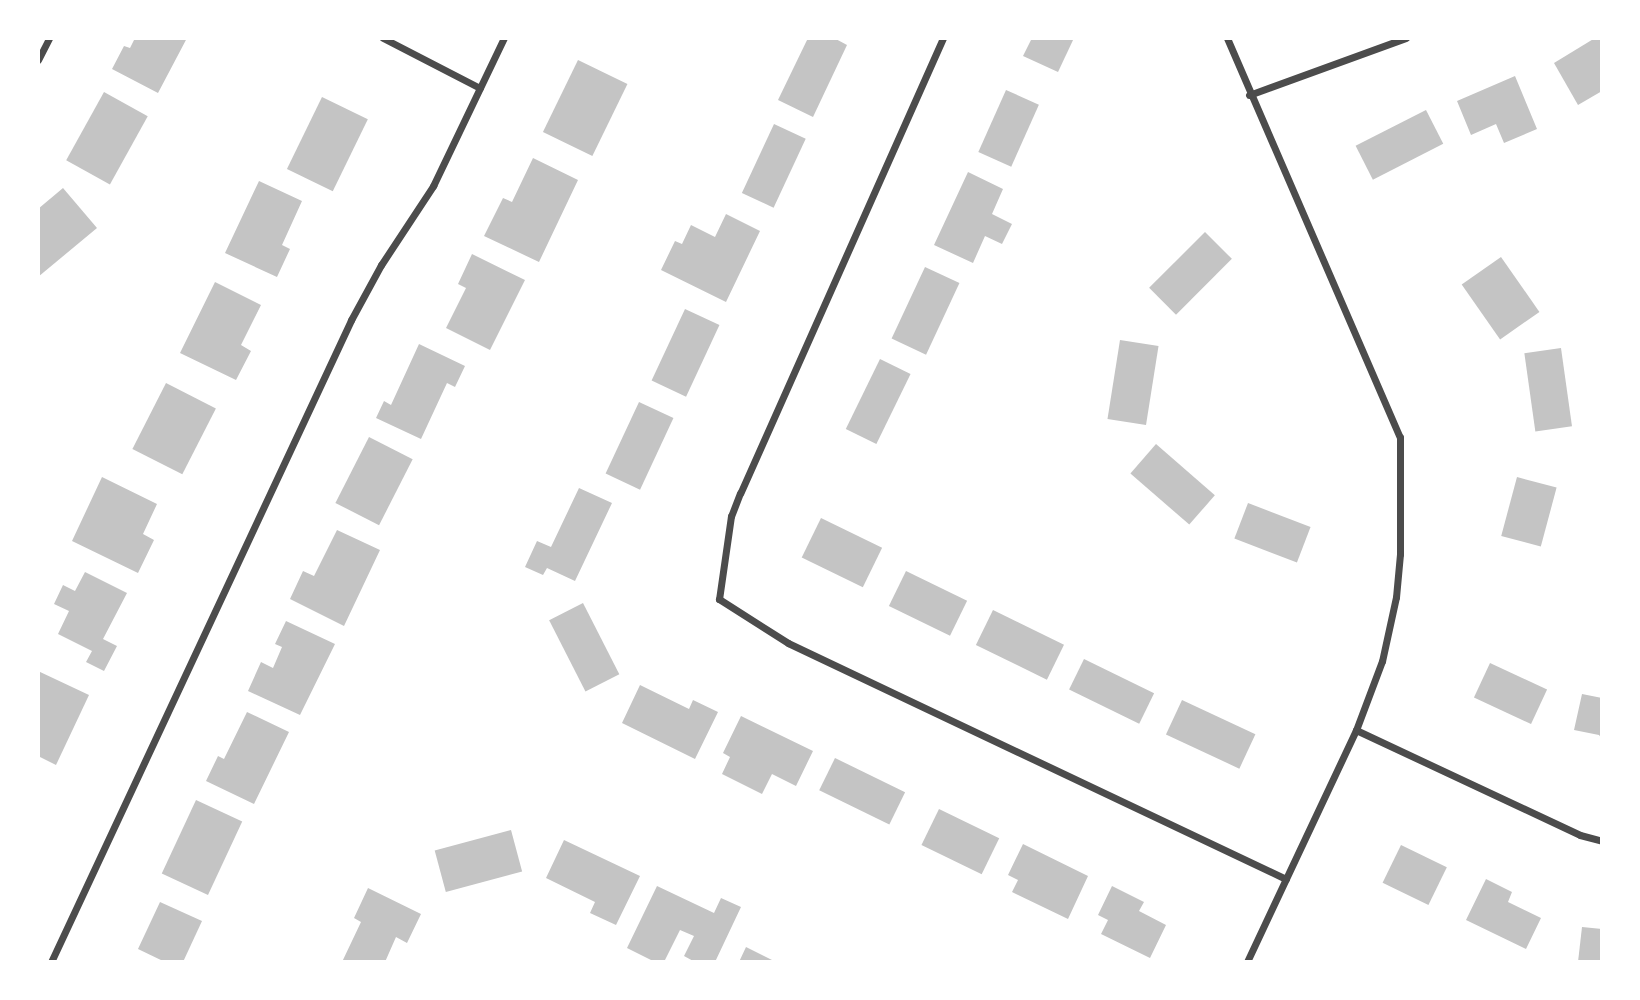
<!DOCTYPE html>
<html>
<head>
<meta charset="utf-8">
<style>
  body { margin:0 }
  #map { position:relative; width:1640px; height:1000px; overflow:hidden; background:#fff; font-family:"Roboto Serif",serif }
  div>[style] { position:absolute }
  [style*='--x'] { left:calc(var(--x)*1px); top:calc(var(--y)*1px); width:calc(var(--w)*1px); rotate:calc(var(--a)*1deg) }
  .building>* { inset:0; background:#c4c4c4; transform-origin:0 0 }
  .minor>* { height:7px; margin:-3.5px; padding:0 3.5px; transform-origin:3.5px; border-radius:3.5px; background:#4c4c4c }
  span { translate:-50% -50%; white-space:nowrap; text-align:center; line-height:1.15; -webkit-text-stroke:5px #fff; paint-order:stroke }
  .frame { position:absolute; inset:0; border:40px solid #fff; pointer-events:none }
</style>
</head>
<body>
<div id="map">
  <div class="building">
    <div style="clip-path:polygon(135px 38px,187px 38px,158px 93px,112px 69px,124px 46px,130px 48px)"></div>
    <div style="clip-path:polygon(808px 38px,834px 38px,847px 45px,813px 117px,778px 100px)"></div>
    <div style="clip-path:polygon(1032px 38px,1074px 38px,1058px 72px,1023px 56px)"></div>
    <div style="clip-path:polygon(1595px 38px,1602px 38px,1602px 91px,1578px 105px,1554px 63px)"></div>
    <div style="left:578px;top:60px;width:55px;height:80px;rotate:26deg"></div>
    <div style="clip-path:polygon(1515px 76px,1537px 129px,1504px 143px,1496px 124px,1471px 135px,1457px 101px)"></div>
    <div style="left:1006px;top:90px;width:36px;height:68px;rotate:24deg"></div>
    <div style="left:104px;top:92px;width:50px;height:78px;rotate:29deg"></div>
    <div style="left:322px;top:97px;width:51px;height:80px;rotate:26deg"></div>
    <div style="left:1426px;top:110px;width:38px;height:79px;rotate:63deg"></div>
    <div style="left:774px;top:124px;width:35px;height:76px;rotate:25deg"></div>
    <div style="clip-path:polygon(533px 158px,578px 180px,539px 262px,484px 236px,503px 198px,512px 202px)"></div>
    <div style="clip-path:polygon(968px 172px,1003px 189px,992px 214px,1012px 224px,1002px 244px,985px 236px,973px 263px,934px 245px)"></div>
    <div style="clip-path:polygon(259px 181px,302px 201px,282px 245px,290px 249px,277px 277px,225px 253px)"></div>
    <div style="clip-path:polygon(63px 188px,97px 228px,38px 277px,38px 209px)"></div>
    <div style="clip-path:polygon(726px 214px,760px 231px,726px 302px,661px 270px,675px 241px,682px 244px,691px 225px,715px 237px)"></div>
    <div style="left:1205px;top:232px;width:38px;height:79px;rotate:45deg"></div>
    <div style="clip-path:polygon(472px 254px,525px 280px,490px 350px,446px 328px,466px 288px,458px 284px)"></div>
    <div style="left:1501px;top:257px;width:67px;height:48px;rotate:55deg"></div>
    <div style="left:925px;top:267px;width:38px;height:79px;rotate:25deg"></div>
    <div style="clip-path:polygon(215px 282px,261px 305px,241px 345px,251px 351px,236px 380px,180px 353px)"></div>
    <div style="left:685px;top:309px;width:38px;height:79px;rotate:25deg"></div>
    <div style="left:1120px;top:340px;width:39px;height:80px;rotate:9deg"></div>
    <div style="clip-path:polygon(419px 344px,465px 366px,455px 387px,447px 383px,421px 439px,376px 418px,384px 401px,391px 405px)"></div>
    <div style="left:1561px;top:348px;width:79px;height:37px;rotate:82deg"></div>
    <div style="left:880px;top:359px;width:34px;height:78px;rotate:26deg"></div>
    <div style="left:166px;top:383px;width:56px;height:74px;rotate:27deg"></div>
    <div style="left:639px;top:402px;width:38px;height:79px;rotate:25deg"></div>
    <div style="left:369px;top:437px;width:49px;height:74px;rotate:27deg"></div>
    <div style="left:1156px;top:444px;width:78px;height:39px;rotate:41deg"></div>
    <div style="clip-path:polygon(102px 477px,157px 504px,143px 534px,154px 540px,138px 573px,72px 541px)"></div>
    <div style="left:1517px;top:477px;width:41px;height:61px;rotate:15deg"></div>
    <div style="clip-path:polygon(579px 488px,612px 503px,575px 581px,547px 568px,543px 575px,525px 567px,537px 541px,551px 547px)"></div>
    <div style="left:1248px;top:503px;width:67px;height:38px;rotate:21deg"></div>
    <div style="left:821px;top:518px;width:68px;height:44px;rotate:26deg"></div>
    <div style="clip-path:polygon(337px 530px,380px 550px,344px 626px,290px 599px,303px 571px,314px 576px)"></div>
    <div style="left:906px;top:571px;width:68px;height:39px;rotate:26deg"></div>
    <div style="clip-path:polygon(85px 572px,127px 593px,103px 639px,117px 646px,104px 671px,86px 662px,92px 651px,58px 634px,69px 611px,54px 604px,63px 585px,75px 591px)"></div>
    <div style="left:583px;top:603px;width:80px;height:38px;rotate:63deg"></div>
    <div style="left:993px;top:610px;width:79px;height:39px;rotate:26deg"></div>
    <div style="clip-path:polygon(286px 621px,335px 644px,300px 715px,248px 691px,261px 662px,273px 668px,282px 647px,275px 644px)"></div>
    <div style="left:1084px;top:659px;width:78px;height:34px;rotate:26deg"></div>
    <div style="left:1490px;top:663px;width:63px;height:38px;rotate:25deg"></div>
    <div style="clip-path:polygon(38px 671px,89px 695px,56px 765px,38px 756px)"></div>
    <div style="clip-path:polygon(640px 685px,689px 709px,693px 700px,718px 712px,695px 759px,622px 723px)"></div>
    <div style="clip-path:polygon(1582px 694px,1602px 698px,1602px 739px,1599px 735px,1574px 730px)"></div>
    <div style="left:1182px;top:700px;width:81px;height:38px;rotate:25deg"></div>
    <div style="clip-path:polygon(247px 712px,289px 732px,254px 804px,206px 781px,218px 756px,224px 759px)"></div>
    <div style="clip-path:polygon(741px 716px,813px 751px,796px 786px,772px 774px,762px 794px,722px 774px,730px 757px,723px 753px)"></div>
    <div style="left:835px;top:758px;width:78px;height:36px;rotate:26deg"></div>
    <div style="left:196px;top:800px;width:51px;height:81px;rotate:25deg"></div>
    <div style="left:939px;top:809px;width:67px;height:40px;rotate:26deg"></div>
    <div style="left:511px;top:830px;width:43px;height:79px;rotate:75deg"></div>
    <div style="clip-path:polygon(564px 840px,640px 876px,616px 925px,590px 913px,595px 902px,546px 878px)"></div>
    <div style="clip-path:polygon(1023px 844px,1088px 876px,1068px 919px,1012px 892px,1018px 880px,1008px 875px)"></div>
    <div style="left:1401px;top:845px;width:51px;height:42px;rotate:26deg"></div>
    <div style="clip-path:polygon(1486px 879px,1512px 892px,1508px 902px,1541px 918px,1526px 949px,1466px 920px)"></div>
    <div style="clip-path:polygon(657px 886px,714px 913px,721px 898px,741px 907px,715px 962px,695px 962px,684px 956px,694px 936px,680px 930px,664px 962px,655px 962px,627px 948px)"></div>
    <div style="clip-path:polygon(1112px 886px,1144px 902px,1139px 911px,1166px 925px,1150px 958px,1101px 934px,1108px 920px,1098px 915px)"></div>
    <div style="clip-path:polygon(368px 888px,421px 914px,407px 943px,396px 937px,385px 962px,342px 962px,361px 922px,354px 918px)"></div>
    <div style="clip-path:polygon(160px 902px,202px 921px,183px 962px,165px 962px,138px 949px)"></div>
    <div style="clip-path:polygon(1582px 927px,1602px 929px,1602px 962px,1578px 962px)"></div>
    <div style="clip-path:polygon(746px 947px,776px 962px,739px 962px)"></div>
  </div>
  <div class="minor">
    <div style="--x:383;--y:38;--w:109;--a:27.3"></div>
    <div style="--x:943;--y:38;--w:498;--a:114"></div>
    <div style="--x:740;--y:493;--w:25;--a:111"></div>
    <div style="--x:731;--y:516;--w:84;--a:98.2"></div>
    <div style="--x:719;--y:599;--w:82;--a:32.5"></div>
    <div style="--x:788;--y:643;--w:551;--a:25.36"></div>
    <div style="--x:1227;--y:38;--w:435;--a:66.6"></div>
    <div style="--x:1400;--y:437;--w:117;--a:90"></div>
    <div style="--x:1400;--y:554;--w:43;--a:95.3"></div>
    <div style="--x:1396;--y:597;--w:66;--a:102.3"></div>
    <div style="--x:1382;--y:661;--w:74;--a:110.6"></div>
    <div style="--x:1356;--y:730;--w:256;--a:115.2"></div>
    <div style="--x:38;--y:60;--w:25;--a:-63"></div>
    <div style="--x:1249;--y:95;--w:167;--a:-20"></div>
    <div style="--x:1356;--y:730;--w:247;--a:25.1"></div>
    <div style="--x:1580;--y:835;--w:23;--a:15"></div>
    <div style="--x:51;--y:962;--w:709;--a:-64.95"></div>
    <div style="--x:351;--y:320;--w:63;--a:-61.4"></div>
    <div style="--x:381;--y:265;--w:95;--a:-56.6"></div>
    <div style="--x:433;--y:186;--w:164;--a:-64.4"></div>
  </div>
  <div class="frame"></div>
</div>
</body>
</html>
